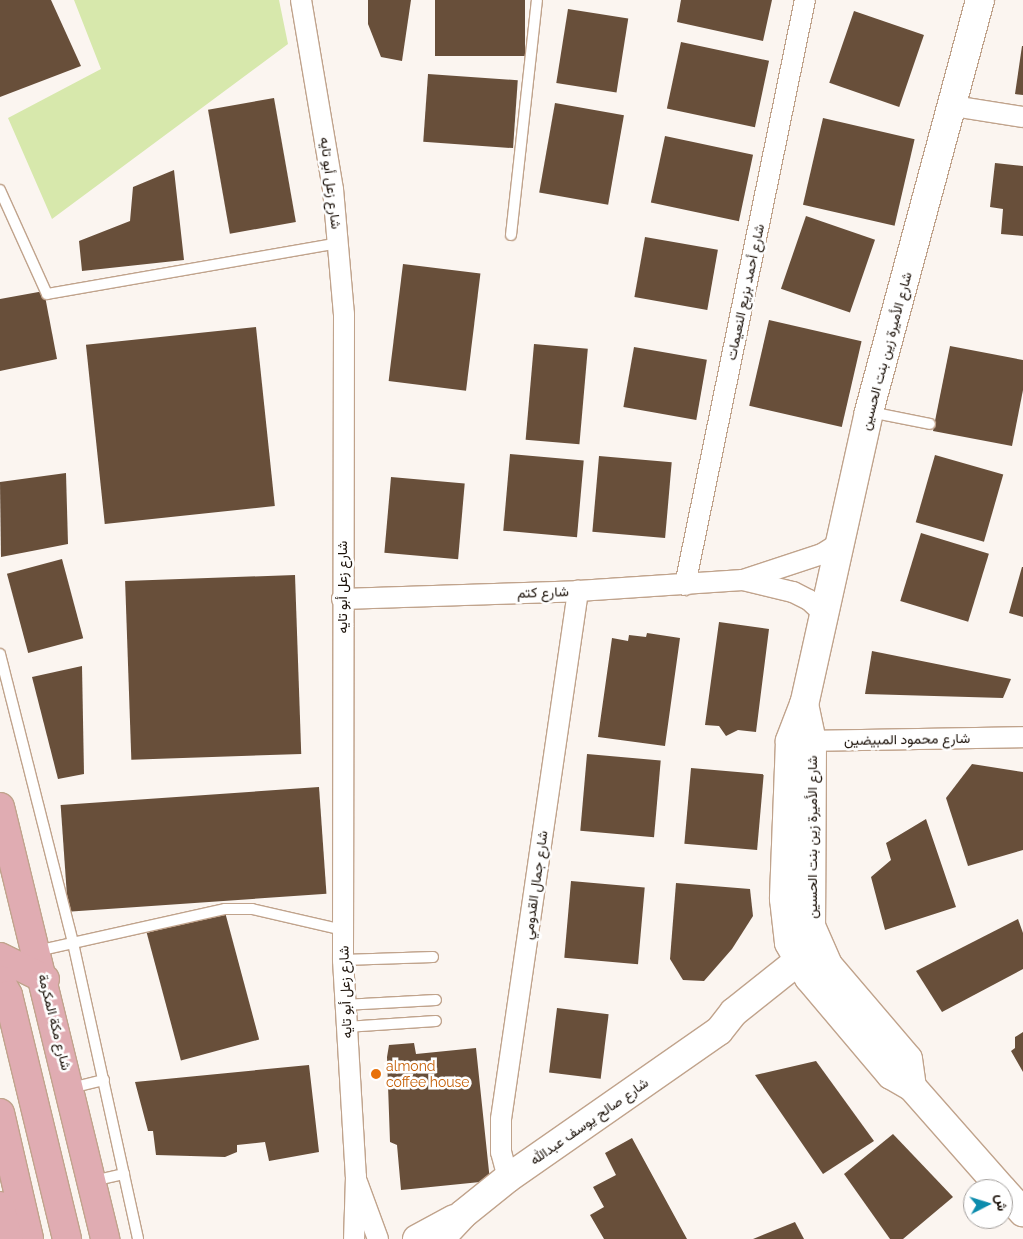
<!DOCTYPE html>
<html>
<head>
<meta charset="utf-8">
<style>
  body { margin:0 }
  #map { position:relative; width:1023px; height:1239px; overflow:hidden; background:#fbf5f0; font-family:Raleway,Vazirmatn,sans-serif }
  div>[style] { position:absolute }
  [style*='--x'] { left:calc(var(--x)*1px); top:calc(var(--y)*1px); width:calc(var(--w)*1px); rotate:calc(var(--a)*1deg) }
  .green>* { inset:0; background:#d7e8ac }
  .building>* { inset:0; background:#684f3a; transform-origin:0 0 }
  .roads { filter:drop-shadow(1px 0 #c0a38c) drop-shadow(-1px 0 #c0a38c) drop-shadow(0 1px #c0a38c) drop-shadow(0 -1px #c0a38c) }
  .lane>* { height:10px; margin:-5px; padding:0 5px; transform-origin:5px; border-radius:5px; background:#fff }
  .street>* { height:20px; margin:-10px; padding:0 10px; transform-origin:10px; border-radius:10px; background:#fff }
  .secondary>* { height:28px; margin:-14px; padding:0 14px; transform-origin:14px; border-radius:14px; background:#fff }
  .primary>* { height:28px; margin:-14px; padding:0 14px; transform-origin:14px; border-radius:14px; background:#e0acb2 }
  .dots>* { width:14px; height:14px; translate:-50% -50%; box-sizing:border-box; border:2px solid #fff; border-radius:50% }
  span { translate:-50% -50%; white-space:nowrap; text-align:center; line-height:1.15; -webkit-text-stroke:5px #fff; paint-order:stroke }
  .street-label { font-size:14px; color:#1a1008 }
  .food-label { font-size:14px; color:#c56008 }
  .left { translate:0 -50%; text-align:left }
  .north { position:absolute; left:963px; top:1179px; width:50px; height:50px; box-sizing:border-box; background:#fff; border:1px solid #a39f9c; border-radius:50%; rotate:85deg; font-size:14px; font-weight:700; line-height:20px; text-align:center; color:#1a1008 }
  .north::after { content:''; display:block; margin:auto; width:18px; height:22px; background:#0c8cad; clip-path:polygon(50% 0,100% 100%,50% 72%,0 100%) }
</style>
</head>
<body>
<div id="map">
  <div class="green">
    <div style="clip-path:polygon(74px 0,279px 0,288px 44px,52px 219px,8px 118px,101px 69px)"></div>
  </div>
  <div class="building">
    <div style="clip-path:polygon(0 0,51px 0,81px 66px,0 97px)"></div>
    <div style="clip-path:polygon(368px 0,411px 0,402px 61px,381px 57px,368px 24px)"></div>
    <div style="left:435px;top:0;width:90px;height:56px"></div>
    <div style="clip-path:polygon(681px 0,772px 0,763px 41px,677px 22px)"></div>
    <div style="left:568px;top:9px;width:61px;height:75px;rotate:9deg"></div>
    <div style="left:854px;top:11px;width:74px;height:76px;rotate:19deg"></div>
    <div style="left:681px;top:42px;width:90px;height:68px;rotate:12deg"></div>
    <div style="clip-path:polygon(1022px 46px,1023px 46px,1023px 95px,1015px 94px)"></div>
    <div style="left:428px;top:74px;width:90px;height:68px;rotate:4deg"></div>
    <div style="left:274px;top:98px;width:126px;height:67px;rotate:80deg"></div>
    <div style="left:555px;top:103px;width:70px;height:91px;rotate:10deg"></div>
    <div style="left:823px;top:118px;width:94px;height:89px;rotate:13deg"></div>
    <div style="left:665px;top:136px;width:90px;height:68px;rotate:12deg"></div>
    <div style="clip-path:polygon(995px 163px,1023px 166px,1023px 236px,1001px 234px,1003px 209px,990px 207px)"></div>
    <div style="clip-path:polygon(174px 170px,184px 260px,82px 271px,79px 241px,130px 221px,133px 187px)"></div>
    <div style="left:806px;top:216px;width:73px;height:77px;rotate:19deg"></div>
    <div style="left:645px;top:237px;width:74px;height:61px;rotate:10deg"></div>
    <div style="left:403px;top:264px;width:78px;height:118px;rotate:7deg"></div>
    <div style="clip-path:polygon(44px 291px,57px 359px,0 371px,0 299px)"></div>
    <div style="left:769px;top:320px;width:95px;height:88px;rotate:13deg"></div>
    <div style="left:256px;top:327px;width:180px;height:171px;rotate:84deg"></div>
    <div style="left:534px;top:344px;width:54px;height:96px;rotate:5deg"></div>
    <div style="clip-path:polygon(950px 346px,1023px 360px,1023px 390px,1012px 446px,933px 431px)"></div>
    <div style="left:634px;top:347px;width:74px;height:61px;rotate:10deg"></div>
    <div style="left:510px;top:454px;width:74px;height:77px;rotate:5deg"></div>
    <div style="left:935px;top:455px;width:71px;height:70px;rotate:16deg"></div>
    <div style="left:599px;top:456px;width:73px;height:76px;rotate:5deg"></div>
    <div style="clip-path:polygon(66px 473px,68px 544px,1px 557px,0 482px)"></div>
    <div style="left:391px;top:477px;width:74px;height:76px;rotate:5deg"></div>
    <div style="left:921px;top:533px;width:71px;height:71px;rotate:17deg"></div>
    <div style="left:62px;top:559px;width:82px;height:57px;rotate:75deg"></div>
    <div style="clip-path:polygon(1022px 567px,1023px 567px,1023px 617px,1009px 613px)"></div>
    <div style="left:295px;top:575px;width:179px;height:170px;rotate:88deg"></div>
    <div style="clip-path:polygon(719px 622px,769px 629px,756px 732px,738px 730px,726px 736px,719px 726px,705px 725px)"></div>
    <div style="clip-path:polygon(647px 633px,680px 638px,665px 746px,598px 737px,612px 638px,628px 641px,629px 635px,646px 637px)"></div>
    <div style="clip-path:polygon(872px 651px,1011px 679px,1003px 698px,865px 694px)"></div>
    <div style="clip-path:polygon(82px 666px,84px 774px,58px 779px,32px 677px)"></div>
    <div style="left:587px;top:754px;width:74px;height:77px;rotate:5deg"></div>
    <div style="clip-path:polygon(972px 764px,1023px 772px,1023px 850px,968px 866px,946px 798px)"></div>
    <div style="left:691px;top:768px;width:73px;height:76px;rotate:5deg"></div>
    <div style="left:319px;top:787px;width:107px;height:259px;rotate:86deg"></div>
    <div style="clip-path:polygon(926px 819px,956px 907px,885px 930px,871px 877px,891px 860px,886px 843px)"></div>
    <div style="left:571px;top:881px;width:74px;height:77px;rotate:5deg"></div>
    <div style="clip-path:polygon(676px 883px,750px 889px,753px 916px,732px 949px,704px 981px,683px 980px,670px 959px)"></div>
    <div style="left:225px;top:912px;width:132px;height:81px;rotate:75deg"></div>
    <div style="clip-path:polygon(1018px 919px,1023px 933px,1023px 969px,942px 1012px,916px 971px)"></div>
    <div style="left:557px;top:1008px;width:52px;height:65px;rotate:7deg"></div>
    <div style="clip-path:polygon(1023px 1032px,1023px 1072px,1011px 1051px,1015px 1048px,1015px 1037px)"></div>
    <div style="clip-path:polygon(414px 1043px,416px 1054px,476px 1048px,490px 1181px,401px 1190px,397px 1145px,390px 1142px,387px 1057px,389px 1045px)"></div>
    <div style="clip-path:polygon(816px 1061px,874px 1141px,823px 1174px,755px 1075px)"></div>
    <div style="clip-path:polygon(309px 1065px,319px 1152px,269px 1161px,265px 1142px,237px 1145px,237px 1152px,225px 1157px,156px 1155px,153px 1131px,148px 1131px,135px 1082px)"></div>
    <div style="clip-path:polygon(893px 1134px,953px 1197px,903px 1239px,890px 1239px,844px 1174px)"></div>
    <div style="clip-path:polygon(632px 1138px,687px 1239px,604px 1239px,590px 1215px,604px 1207px,593px 1187px,616px 1175px,605px 1153px)"></div>
    <div style="clip-path:polygon(795px 1222px,804px 1239px,753px 1239px)"></div>
  </div>
  <div class="roads">
    <div class="lane">
      <div style="--x:0;--y:190;--w:114;--a:65.7"></div>
      <div style="--x:47;--y:294;--w:295;--a:-9.9"></div>
      <div style="--x:511;--y:235;--w:236;--a:-83.7"></div>
      <div style="--x:870;--y:412;--w:61;--a:11.3"></div>
      <div style="--x:0;--y:654;--w:298;--a:75.8"></div>
      <div style="--x:73;--y:943;--w:303;--a:77.6"></div>
      <div style="--x:37;--y:951;--w:193;--a:-12.6"></div>
      <div style="--x:225;--y:909;--w:27;--a:0"></div>
      <div style="--x:252;--y:909;--w:93;--a:13"></div>
      <div style="--x:343;--y:960;--w:90;--a:-1.9"></div>
      <div style="--x:344;--y:1005;--w:92;--a:-3.1"></div>
      <div style="--x:346;--y:1027;--w:90;--a:-3.8"></div>
      <div style="--x:71;--y:1088;--w:34;--a:-14"></div>
      <div style="--x:93;--y:1181;--w:32;--a:-13"></div>
    </div>
    <div class="street">
      <div style="--x:301;--y:0;--w:192;--a:80.4"></div>
      <div style="--x:333;--y:189;--w:125;--a:85"></div>
      <div style="--x:344;--y:314;--w:646;--a:90.09"></div>
      <div style="--x:343;--y:960;--w:217;--a:86.6"></div>
      <div style="--x:356;--y:1177;--w:62;--a:91.8"></div>
      <div style="--x:953;--y:106;--w:71;--a:8.9"></div>
      <div style="--x:743;--y:580;--w:51;--a:13.5"></div>
      <div style="--x:793;--y:592;--w:18;--a:27"></div>
      <div style="--x:809;--y:600;--w:19;--a:43"></div>
      <div style="--x:685;--y:585;--w:597;--a:-78.41"></div>
      <div style="--x:342;--y:599;--w:236;--a:-1.9"></div>
      <div style="--x:578;--y:591;--w:165;--a:-3.8"></div>
      <div style="--x:743;--y:580;--w:83;--a:-18.2"></div>
      <div style="--x:822;--y:554;--w:22;--a:-32"></div>
      <div style="--x:800;--y:741;--w:223;--a:-1"></div>
      <div style="--x:508;--y:1178;--w:27;--a:-105"></div>
      <div style="--x:501;--y:1152;--w:33;--a:-90"></div>
      <div style="--x:501;--y:1119;--w:534;--a:-81.7"></div>
      <div style="--x:357;--y:1182;--w:61;--a:69.8"></div>
    </div>
    <div class="secondary">
      <div style="--x:980;--y:0;--w:427;--a:105.1"></div>
      <div style="--x:869;--y:412;--w:299;--a:102.5"></div>
      <div style="--x:804;--y:704;--w:40;--a:111"></div>
      <div style="--x:790;--y:741;--w:158;--a:92.2"></div>
      <div style="--x:784;--y:899;--w:44;--a:83.5"></div>
      <div style="--x:789;--y:943;--w:40;--a:60.3"></div>
      <div style="--x:809;--y:978;--w:127;--a:49.8"></div>
      <div style="--x:891;--y:1075;--w:24;--a:30"></div>
      <div style="--x:912;--y:1087;--w:136;--a:48.6"></div>
      <div style="--x:804;--y:704;--w:38;--a:78"></div>
      <div style="--x:812;--y:741;--w:185;--a:90.3"></div>
      <div style="--x:811;--y:926;--w:43;--a:66.4"></div>
      <div style="--x:828;--y:965;--w:123;--a:49.6"></div>
      <div style="--x:908;--y:1059;--w:28;--a:82"></div>
      <div style="--x:1003;--y:1190;--w:30;--a:48"></div>
      <div style="--x:417;--y:1239;--w:42;--a:-28.4"></div>
      <div style="--x:440;--y:1239;--w:33;--a:-47"></div>
      <div style="--x:462;--y:1215;--w:59;--a:-38.8"></div>
      <div style="--x:508;--y:1178;--w:257;--a:-34.9"></div>
      <div style="--x:719;--y:1031;--w:24;--a:-52"></div>
      <div style="--x:734;--y:1012;--w:106;--a:-38.5"></div>
    </div>
    <div class="primary">
      <div style="--x:0;--y:807;--w:445;--a:76.3"></div>
      <div style="--x:0;--y:957;--w:50;--a:26.1"></div>
      <div style="--x:0;--y:980;--w:17;--a:62"></div>
      <div style="--x:8;--y:995;--w:251;--a:76.4"></div>
      <div style="--x:0;--y:1113;--w:129;--a:77"></div>
      <div style="--x:0;--y:1206;--w:34;--a:76"></div>
    </div>
  </div>
  <div class="dots">
    <div style="left:376px;top:1074px;background:#e8710a"></div>
  </div>
  <div class="street-label">
    <span style="left:331px;top:183px;rotate:83deg">شارع زعل أبو تايه</span>
    <span style="left:745px;top:292px;rotate:-78deg">شارع أحمد بزيع النعيمات</span>
    <span style="left:886px;top:351px;rotate:-75deg">شارع الأميرة زين بنت الحسين</span>
    <span style="left:342px;top:587px;rotate:-90deg">شارع زعل أبو تايه</span>
    <span style="left:543px;top:592px;rotate:-2deg">شارع كتم</span>
    <span style="left:907px;top:739px;rotate:-1deg">شارع محمود المبيضين</span>
    <span style="left:812px;top:837px;rotate:-90deg">شارع الأميرة زين بنت الحسين</span>
    <span style="left:535px;top:885px;rotate:-82deg">شارع جمال القدومي</span>
    <span style="left:345px;top:992px;rotate:-92deg">شارع زعل أبو تايه</span>
    <span style="left:55px;top:1022px;rotate:76deg">شارع مكة المكرمة</span>
    <span style="left:589px;top:1121px;rotate:-35deg">شارع صالح يوسف عبدالله</span>
  </div>
  <div class="food-label">
    <span class="left" style="left:386px;top:1074px">almond<br>coffee house</span>
  </div>
  <div class="north">ش</div>
</div>
</body>
</html>
